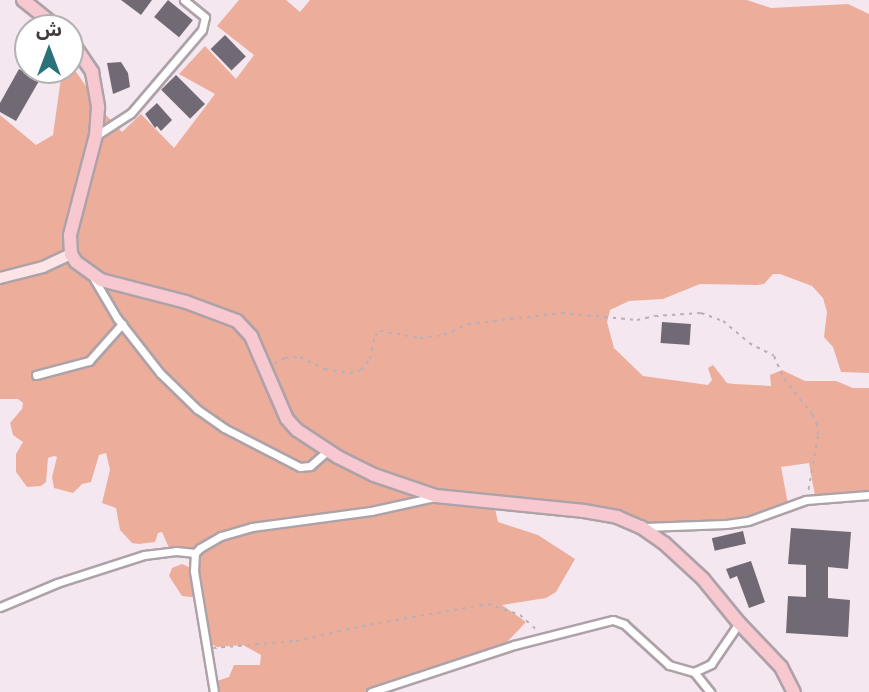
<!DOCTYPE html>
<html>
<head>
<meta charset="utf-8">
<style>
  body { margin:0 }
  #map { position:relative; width:869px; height:692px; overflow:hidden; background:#f5e7ef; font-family:"Roboto Condensed","Noto Sans Arabic",sans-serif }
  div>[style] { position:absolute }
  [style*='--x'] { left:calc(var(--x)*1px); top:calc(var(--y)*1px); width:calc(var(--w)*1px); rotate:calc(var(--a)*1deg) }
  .green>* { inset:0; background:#edad9b }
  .building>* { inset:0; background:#716a74; transform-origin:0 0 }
  .path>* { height:2px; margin-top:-1px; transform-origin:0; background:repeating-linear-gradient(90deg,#baafb5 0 3.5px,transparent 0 8.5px) }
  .roads { filter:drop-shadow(2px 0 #aea2a9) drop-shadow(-2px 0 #aea2a9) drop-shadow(0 2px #aea2a9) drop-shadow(0 -2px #aea2a9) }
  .street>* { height:7px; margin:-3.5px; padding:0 3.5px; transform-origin:3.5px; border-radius:3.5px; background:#fff }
  .secondary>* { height:10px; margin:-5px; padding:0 5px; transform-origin:5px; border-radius:5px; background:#fce4e7 }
  .primary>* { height:12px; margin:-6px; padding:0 6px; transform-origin:6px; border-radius:6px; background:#f8c8d0 }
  span { translate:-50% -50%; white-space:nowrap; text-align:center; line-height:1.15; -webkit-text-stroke:7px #fff; paint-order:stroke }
  .north { position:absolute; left:14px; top:14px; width:70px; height:70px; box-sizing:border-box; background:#fff; border:2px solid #b3b1b2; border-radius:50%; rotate:0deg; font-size:19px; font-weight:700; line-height:28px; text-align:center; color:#403b3e }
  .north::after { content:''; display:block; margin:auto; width:24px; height:32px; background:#297279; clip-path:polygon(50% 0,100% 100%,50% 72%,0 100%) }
</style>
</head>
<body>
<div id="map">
  <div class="green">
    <div style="clip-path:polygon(239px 0,286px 0,300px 12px,310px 0,747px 0,771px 8px,848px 4px,869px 14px,869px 373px,841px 372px,833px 347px,824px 337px,827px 312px,823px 298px,812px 286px,780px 274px,773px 274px,764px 284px,757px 285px,700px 284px,663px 299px,629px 301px,610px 310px,607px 322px,614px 348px,643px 376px,708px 385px,712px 380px,708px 368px,713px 365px,727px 383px,734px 384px,771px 386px,770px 375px,782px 370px,805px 381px,836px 381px,853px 388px,869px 388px,869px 490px,815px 496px,809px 463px,781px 467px,788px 504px,726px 523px,647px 525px,494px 504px,498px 522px,538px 535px,575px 559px,556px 592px,546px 598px,502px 605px,526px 622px,492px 658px,383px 692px,217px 692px,214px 682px,229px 677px,234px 665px,260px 665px,261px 655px,243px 645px,217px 647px,211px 644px,201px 598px,182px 596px,169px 576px,172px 568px,182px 564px,196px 570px,198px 565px,193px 556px,170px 550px,162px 532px,158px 533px,155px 542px,139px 544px,132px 543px,120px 530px,116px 508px,102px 503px,110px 470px,106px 453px,99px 455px,91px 482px,82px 484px,73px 493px,54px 488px,52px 477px,57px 457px,54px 456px,48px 458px,46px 482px,41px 486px,27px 487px,16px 472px,16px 454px,23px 442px,13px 435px,10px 423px,22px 409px,23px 403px,18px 399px,0 399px,0 115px,36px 145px,53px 135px,62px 70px,70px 70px,70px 63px,105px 114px,122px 132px,141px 114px,174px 148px,215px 94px,179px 74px,205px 46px,236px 79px,254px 55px,217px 26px)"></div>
  </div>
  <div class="building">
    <div style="clip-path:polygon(121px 0,152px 0,141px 15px)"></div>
    <div style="left:168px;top:0;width:32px;height:22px;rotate:39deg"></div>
    <div style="left:225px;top:35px;width:30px;height:20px;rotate:46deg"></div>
    <div style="clip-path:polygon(121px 62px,128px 73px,130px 87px,113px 94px,107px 63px)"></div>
    <div style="clip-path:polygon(19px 69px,39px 81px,16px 121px,0 112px,0 103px)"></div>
    <div style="left:176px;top:75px;width:41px;height:21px;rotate:45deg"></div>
    <div style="clip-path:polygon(157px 103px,172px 120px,161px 131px,157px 126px,155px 128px,145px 114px)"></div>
    <div style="left:662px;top:322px;width:29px;height:21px;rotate:4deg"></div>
    <div style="clip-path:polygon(791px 528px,851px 532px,848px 569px,828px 567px,828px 598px,850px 600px,848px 637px,786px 633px,788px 596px,806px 597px,806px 565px,788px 564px)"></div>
    <div style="left:743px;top:531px;width:13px;height:32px;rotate:77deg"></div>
    <div style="clip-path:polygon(751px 561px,765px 602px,749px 608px,737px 576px,730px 579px,726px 569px)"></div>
  </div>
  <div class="path">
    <div style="--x:274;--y:364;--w:13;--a:-29"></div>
    <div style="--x:285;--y:358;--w:15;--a:-4"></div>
    <div style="--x:300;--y:357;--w:28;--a:26"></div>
    <div style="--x:325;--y:369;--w:25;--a:9"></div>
    <div style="--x:350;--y:373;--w:11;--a:-15"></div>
    <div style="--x:361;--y:370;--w:14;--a:-51"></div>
    <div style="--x:370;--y:359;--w:24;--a:-78"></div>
    <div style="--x:375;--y:336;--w:7;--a:-45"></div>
    <div style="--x:380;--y:331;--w:41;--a:9.9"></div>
    <div style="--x:420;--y:338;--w:24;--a:-7"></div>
    <div style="--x:444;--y:335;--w:26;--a:-25"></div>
    <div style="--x:468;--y:324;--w:95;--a:-6.7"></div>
    <div style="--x:562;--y:313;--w:75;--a:5.3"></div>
    <div style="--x:637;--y:320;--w:18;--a:-13"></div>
    <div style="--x:655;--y:316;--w:46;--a:-3.7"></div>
    <div style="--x:701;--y:313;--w:23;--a:20"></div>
    <div style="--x:723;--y:321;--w:34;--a:40"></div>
    <div style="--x:749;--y:343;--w:28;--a:27"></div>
    <div style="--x:774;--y:356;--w:25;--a:67"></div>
    <div style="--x:784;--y:379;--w:45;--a:51.3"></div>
    <div style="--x:812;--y:414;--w:10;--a:61"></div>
    <div style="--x:817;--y:423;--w:13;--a:86"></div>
    <div style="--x:818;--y:436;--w:57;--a:100.1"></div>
    <div style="--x:213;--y:648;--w:83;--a:-4.8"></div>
    <div style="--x:296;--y:641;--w:68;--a:-12.8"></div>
    <div style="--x:362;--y:626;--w:128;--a:-9.9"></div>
    <div style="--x:488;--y:604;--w:34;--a:19"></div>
    <div style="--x:520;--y:615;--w:24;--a:42"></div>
  </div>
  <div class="roads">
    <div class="street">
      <div style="--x:97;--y:135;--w:40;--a:-32.9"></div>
      <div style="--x:131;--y:113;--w:109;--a:-49.5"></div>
      <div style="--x:202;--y:30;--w:13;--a:-77"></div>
      <div style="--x:205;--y:17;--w:27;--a:-141"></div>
      <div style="--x:94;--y:279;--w:45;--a:59.5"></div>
      <div style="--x:117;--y:318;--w:70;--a:52"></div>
      <div style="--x:160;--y:373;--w:52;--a:44.2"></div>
      <div style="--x:197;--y:409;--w:33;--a:35"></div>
      <div style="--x:224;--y:428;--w:85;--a:27.2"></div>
      <div style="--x:300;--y:467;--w:10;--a:-6"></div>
      <div style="--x:310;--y:466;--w:23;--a:-41"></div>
      <div style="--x:36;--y:375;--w:55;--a:-14.8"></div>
      <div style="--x:89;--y:361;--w:50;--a:-48.3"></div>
      <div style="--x:645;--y:527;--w:81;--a:-2.1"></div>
      <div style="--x:726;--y:524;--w:22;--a:-8"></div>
      <div style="--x:748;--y:521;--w:62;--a:-19.9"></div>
      <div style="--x:806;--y:500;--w:63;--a:-4.5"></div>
      <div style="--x:0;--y:607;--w:62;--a:-22.8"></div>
      <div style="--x:57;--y:583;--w:91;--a:-17.8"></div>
      <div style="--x:144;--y:555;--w:32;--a:-7"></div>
      <div style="--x:176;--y:551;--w:19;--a:6"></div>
      <div style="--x:694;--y:672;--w:26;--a:51"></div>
      <div style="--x:214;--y:692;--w:123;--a:-99.4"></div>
      <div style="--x:194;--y:571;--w:18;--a:-87"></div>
      <div style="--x:195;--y:553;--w:7;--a:-45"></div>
      <div style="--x:200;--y:548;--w:24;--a:-30"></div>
      <div style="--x:221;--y:536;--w:32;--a:-16"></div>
      <div style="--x:252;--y:527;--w:120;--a:-7.7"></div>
      <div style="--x:371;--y:511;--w:66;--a:-12.3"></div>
      <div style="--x:371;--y:692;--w:151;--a:-18.2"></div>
      <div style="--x:514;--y:645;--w:102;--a:-14.2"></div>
      <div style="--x:613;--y:620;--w:12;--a:20"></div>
      <div style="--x:624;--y:624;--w:61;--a:42.3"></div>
      <div style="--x:669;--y:665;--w:26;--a:16"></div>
      <div style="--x:694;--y:672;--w:19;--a:-25"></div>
      <div style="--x:711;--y:664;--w:50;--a:-55.7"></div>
    </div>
    <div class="secondary">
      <div style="--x:0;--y:278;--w:44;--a:-14.3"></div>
      <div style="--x:43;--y:267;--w:31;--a:-25"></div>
    </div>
    <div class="primary">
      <div style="--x:23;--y:0;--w:45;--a:38.7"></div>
      <div style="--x:70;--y:39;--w:40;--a:56"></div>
      <div style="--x:92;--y:72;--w:36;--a:80"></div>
      <div style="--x:98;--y:107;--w:28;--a:94"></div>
      <div style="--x:96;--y:135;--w:103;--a:104.6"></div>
      <div style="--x:70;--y:235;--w:19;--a:87"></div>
      <div style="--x:71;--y:254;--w:9;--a:58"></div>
      <div style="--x:76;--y:262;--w:31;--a:36"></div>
      <div style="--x:101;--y:280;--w:88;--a:14.5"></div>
      <div style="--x:186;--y:302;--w:54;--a:20.4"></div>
      <div style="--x:237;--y:321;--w:21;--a:47"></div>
      <div style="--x:251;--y:336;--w:90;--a:66.6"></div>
      <div style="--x:287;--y:419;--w:15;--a:48"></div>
      <div style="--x:297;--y:430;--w:49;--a:33.4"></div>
      <div style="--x:338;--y:457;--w:40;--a:26.6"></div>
      <div style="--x:374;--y:475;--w:65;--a:18.7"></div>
      <div style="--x:436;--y:496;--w:149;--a:5.8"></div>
      <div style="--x:584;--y:511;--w:34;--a:10"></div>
      <div style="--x:617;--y:517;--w:26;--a:23"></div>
      <div style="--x:641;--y:527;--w:28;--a:35"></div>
      <div style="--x:664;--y:543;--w:53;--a:42.7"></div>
      <div style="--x:703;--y:579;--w:57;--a:50.7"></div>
      <div style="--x:739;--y:623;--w:61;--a:46.3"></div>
      <div style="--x:781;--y:667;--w:28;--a:63"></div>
    </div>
  </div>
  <div class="north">ش</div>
</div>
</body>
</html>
